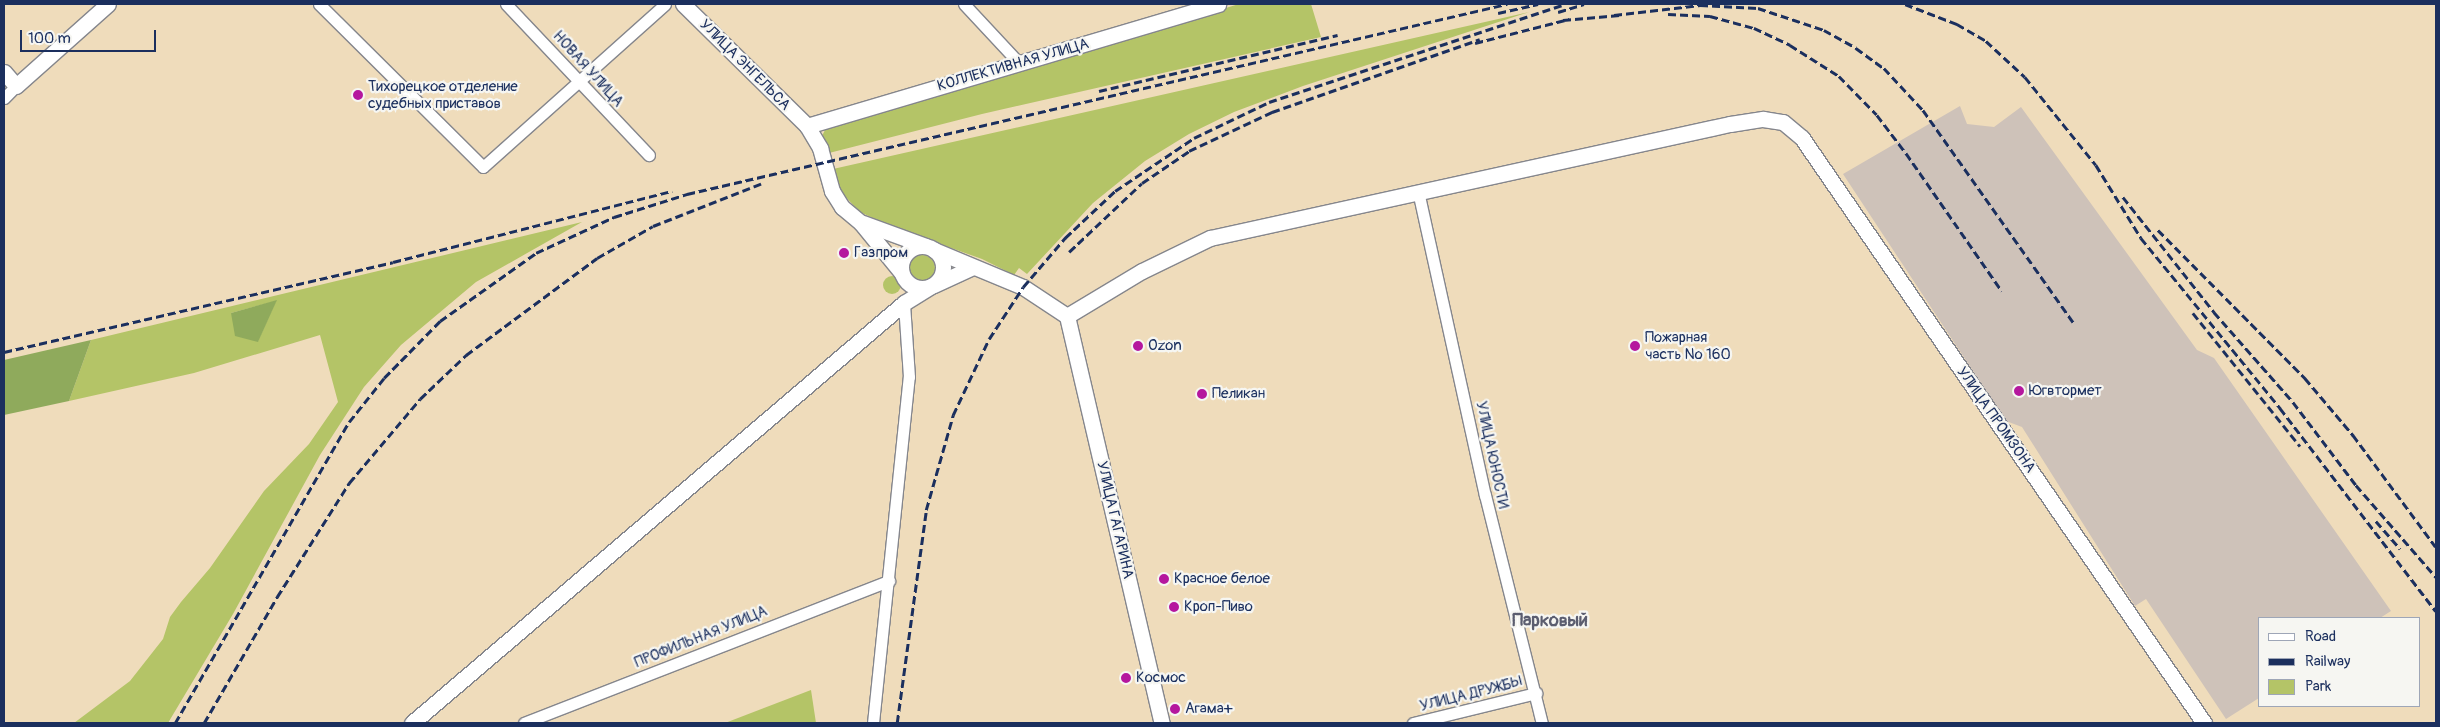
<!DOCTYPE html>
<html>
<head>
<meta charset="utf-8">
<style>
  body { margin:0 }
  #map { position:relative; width:2440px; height:727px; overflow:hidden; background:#efdcbb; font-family:Pangolin,sans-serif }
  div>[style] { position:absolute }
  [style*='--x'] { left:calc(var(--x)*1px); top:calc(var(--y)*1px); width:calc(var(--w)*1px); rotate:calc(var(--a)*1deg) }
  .industrial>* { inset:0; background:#cec2b9 }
  .green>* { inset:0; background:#b4c467 }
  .round { border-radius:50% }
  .forest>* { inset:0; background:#8faa5c }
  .roads { filter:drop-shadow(1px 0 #85868c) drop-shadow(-1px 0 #85868c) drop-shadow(0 1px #85868c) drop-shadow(0 -1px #85868c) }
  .street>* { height:11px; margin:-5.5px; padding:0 5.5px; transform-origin:5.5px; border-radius:5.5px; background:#fff }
  .secondary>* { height:15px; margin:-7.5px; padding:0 7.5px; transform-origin:7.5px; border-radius:7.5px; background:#fff }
  .secondary>.ring { margin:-7.5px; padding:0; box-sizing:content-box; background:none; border:15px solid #fff; border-radius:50% }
  .rail>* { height:2.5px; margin-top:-1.25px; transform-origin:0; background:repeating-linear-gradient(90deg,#1b2f5e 0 8px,transparent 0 12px) }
  .dots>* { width:14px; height:14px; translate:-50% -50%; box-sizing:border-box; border:2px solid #f6f6f2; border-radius:50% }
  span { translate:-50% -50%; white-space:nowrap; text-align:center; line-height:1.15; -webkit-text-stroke:4.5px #f6f6f2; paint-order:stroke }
  .street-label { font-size:15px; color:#1b2f5e }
  .poi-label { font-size:15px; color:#1b2f5e }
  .left { translate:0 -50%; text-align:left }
  .quarter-label { font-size:18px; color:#5b5d6f; font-weight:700 }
  .frame { position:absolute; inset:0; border:5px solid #1b2f5e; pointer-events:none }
  .legend { position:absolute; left:2258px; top:617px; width:162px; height:90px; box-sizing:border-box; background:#f6f6f2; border:1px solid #9ea6b7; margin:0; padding:6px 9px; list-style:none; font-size:15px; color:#1b2f5e }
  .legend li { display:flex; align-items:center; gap:10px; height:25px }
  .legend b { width:25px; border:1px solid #9ea6b7 }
  .scale { position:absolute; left:20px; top:30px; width:136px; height:22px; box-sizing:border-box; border:2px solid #1b2f5e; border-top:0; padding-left:6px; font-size:15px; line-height:18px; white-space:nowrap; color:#1b2f5e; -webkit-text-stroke:4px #f6f6f2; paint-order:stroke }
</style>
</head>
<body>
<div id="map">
  <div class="industrial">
    <div style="clip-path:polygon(1960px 106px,1967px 124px,1994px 127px,2021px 107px,2197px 350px,2214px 358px,2391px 611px,2380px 618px,2259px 618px,2259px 698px,2226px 719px,2146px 599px,2135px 606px,2022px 427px,2006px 421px,1843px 174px)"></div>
  </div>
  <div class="green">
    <div style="clip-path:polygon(1239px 4px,1311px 4px,1321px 37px,982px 114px,829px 153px,822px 136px,825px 130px,836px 125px)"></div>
    <div style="clip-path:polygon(1529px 12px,1303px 86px,1234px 112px,1189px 134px,1145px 161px,1093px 203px,1027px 274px,1019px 268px,1014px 275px,982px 259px,892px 227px,860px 212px,838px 189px,833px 169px)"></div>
    <div style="clip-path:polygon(evenodd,582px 222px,476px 282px,401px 345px,364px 387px,320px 455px,233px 614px,168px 723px,74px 723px,130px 681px,163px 639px,170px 617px,181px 602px,210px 568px,264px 491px,309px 444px,338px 402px,320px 335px,194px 373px,69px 401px,91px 340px,582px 222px,276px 301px,258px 341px,231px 313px,276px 301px)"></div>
    <div class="round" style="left:909px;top:255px;width:26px;height:26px"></div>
    <div class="round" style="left:883px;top:276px;width:18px;height:18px"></div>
    <div style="clip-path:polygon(811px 690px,816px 723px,725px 723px)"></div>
  </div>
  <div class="forest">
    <div style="clip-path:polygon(277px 300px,258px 342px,235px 336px,231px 313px)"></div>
    <div style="clip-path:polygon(91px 340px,69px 401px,4px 415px,4px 360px)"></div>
  </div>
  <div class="roads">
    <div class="street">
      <div style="--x:319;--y:4;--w:231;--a:44.8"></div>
      <div style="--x:483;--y:167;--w:244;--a:-41.8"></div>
      <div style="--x:506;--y:4;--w:208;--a:46.6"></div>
      <div style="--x:964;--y:4;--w:82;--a:47"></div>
      <div style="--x:4;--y:98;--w:17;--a:-45"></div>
      <div style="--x:1418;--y:191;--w:311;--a:77.6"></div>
      <div style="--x:1485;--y:495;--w:235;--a:76"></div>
      <div style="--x:524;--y:723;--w:392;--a:-21.3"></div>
      <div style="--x:873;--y:723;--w:348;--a:-84.1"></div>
      <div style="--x:909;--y:377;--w:74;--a:-93.9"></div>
      <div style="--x:1413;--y:723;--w:127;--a:-13.7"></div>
    </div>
    <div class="secondary">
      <div style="--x:683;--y:4;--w:174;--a:44.5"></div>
      <div style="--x:807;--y:126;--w:26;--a:59"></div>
      <div style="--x:820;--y:148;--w:45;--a:74.4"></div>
      <div style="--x:832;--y:191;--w:19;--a:58"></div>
      <div style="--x:842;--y:207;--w:25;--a:40"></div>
      <div style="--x:861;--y:223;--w:63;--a:50.8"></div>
      <div style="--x:4;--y:72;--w:18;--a:49"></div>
      <div style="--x:16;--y:86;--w:123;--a:-41.7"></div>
      <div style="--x:807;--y:126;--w:429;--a:-16.5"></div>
      <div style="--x:863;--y:223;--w:67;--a:20.1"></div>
      <div class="ring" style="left:901px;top:246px;width:27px;height:27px"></div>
      <div style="--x:934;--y:250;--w:96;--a:22.6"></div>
      <div style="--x:1023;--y:287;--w:53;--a:33.4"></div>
      <div style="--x:934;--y:285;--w:43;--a:-24.8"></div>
      <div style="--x:1067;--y:316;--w:87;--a:-31"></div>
      <div style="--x:1142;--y:271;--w:76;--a:-25.9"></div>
      <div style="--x:1210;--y:238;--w:532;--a:-12.37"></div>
      <div style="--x:1730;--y:124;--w:33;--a:-9"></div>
      <div style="--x:1763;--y:119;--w:20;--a:9"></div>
      <div style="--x:1783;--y:122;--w:25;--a:40"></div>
      <div style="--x:1802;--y:138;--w:710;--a:55.5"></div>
      <div style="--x:1067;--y:316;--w:418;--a:76.9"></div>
      <div style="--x:412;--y:723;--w:647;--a:-40.49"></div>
      <div style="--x:904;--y:303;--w:31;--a:-32"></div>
    </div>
  </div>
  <div class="rail">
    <div style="--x:1905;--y:4;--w:56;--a:21"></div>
    <div style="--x:1957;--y:24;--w:34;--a:30"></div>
    <div style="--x:1986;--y:41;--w:53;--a:42.7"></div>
    <div style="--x:2025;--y:77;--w:113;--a:51.1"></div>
    <div style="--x:2096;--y:165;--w:86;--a:58.3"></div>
    <div style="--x:2141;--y:238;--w:220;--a:50.7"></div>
    <div style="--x:2280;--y:408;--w:256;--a:52.5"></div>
    <div style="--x:1558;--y:12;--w:27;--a:-17"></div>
    <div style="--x:1498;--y:13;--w:41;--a:-12.7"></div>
    <div style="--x:1668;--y:14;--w:42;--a:2.7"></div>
    <div style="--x:1710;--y:16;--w:46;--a:15.3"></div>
    <div style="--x:1754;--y:28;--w:40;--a:25"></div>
    <div style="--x:1790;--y:45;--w:58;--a:32.3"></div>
    <div style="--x:1839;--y:76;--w:54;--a:45.7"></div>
    <div style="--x:1877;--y:115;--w:48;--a:52.7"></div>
    <div style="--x:1906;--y:153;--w:168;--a:55.2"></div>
    <div style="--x:1614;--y:15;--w:87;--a:-6.6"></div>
    <div style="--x:1700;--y:5;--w:58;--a:3"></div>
    <div style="--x:1758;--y:8;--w:70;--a:18.4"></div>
    <div style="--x:1824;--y:30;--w:37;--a:29"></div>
    <div style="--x:1856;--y:48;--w:34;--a:36"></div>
    <div style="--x:1884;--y:68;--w:57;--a:47.1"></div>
    <div style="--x:1923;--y:110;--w:260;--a:54.7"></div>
    <div style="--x:1563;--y:20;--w:57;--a:-5"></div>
    <div style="--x:1475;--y:43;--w:97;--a:-14.3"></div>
    <div style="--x:1099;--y:91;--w:245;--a:-13.2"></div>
    <div style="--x:2123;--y:197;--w:147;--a:51.6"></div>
    <div style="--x:2214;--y:312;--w:120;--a:48.7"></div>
    <div style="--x:2293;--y:402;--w:104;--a:52.8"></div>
    <div style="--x:2356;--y:485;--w:122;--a:49"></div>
    <div style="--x:2158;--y:230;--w:209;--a:45.2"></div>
    <div style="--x:2305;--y:378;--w:75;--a:49.9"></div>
    <div style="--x:2353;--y:435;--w:139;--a:53.5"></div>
    <div style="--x:1069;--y:252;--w:100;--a:-43.4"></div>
    <div style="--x:1142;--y:183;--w:57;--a:-34.2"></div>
    <div style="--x:1189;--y:151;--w:92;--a:-25.2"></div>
    <div style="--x:1272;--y:112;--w:220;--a:-19.3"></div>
    <div style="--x:2193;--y:313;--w:171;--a:51.2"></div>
    <div style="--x:4;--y:352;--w:399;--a:-13"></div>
    <div style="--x:393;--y:262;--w:288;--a:-14.3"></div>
    <div style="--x:2376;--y:521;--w:37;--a:49"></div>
    <div style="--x:175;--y:723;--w:348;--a:-60"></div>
    <div style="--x:349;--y:422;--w:56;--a:-51.5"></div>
    <div style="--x:384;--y:378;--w:80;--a:-45.5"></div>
    <div style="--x:440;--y:321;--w:118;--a:-35.3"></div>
    <div style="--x:536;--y:253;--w:86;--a:-24.8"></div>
    <div style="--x:614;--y:217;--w:77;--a:-17.5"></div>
    <div style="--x:687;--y:194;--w:842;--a:-13.05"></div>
    <div style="--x:204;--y:723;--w:146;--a:-59.9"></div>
    <div style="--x:277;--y:597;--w:135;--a:-57.7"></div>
    <div style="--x:349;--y:483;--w:110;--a:-49.8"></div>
    <div style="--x:420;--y:399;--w:64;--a:-43.7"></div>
    <div style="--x:466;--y:355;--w:163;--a:-36.5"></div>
    <div style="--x:597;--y:258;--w:64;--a:-29.7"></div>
    <div style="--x:653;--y:226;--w:118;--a:-21.4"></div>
    <div style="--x:897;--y:723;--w:215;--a:-82.2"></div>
    <div style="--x:926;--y:510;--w:99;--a:-74.1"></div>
    <div style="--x:953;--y:415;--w:84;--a:-64.7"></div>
    <div style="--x:989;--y:339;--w:62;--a:-56.8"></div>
    <div style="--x:1023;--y:287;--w:65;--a:-49.4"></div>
    <div style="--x:1065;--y:238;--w:69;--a:-43.2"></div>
    <div style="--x:1115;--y:191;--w:95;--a:-33.9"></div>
    <div style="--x:1194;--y:138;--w:83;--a:-25.6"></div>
    <div style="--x:1269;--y:102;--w:312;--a:-18.3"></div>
  </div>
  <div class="dots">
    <div style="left:358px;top:95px;background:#b5179e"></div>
    <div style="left:844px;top:253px;background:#b5179e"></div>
    <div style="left:1138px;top:346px;background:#b5179e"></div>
    <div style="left:1635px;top:346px;background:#b5179e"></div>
    <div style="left:2019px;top:391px;background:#b5179e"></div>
    <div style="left:1202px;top:394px;background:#b5179e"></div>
    <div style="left:1164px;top:579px;background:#b5179e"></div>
    <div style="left:1174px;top:607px;background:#b5179e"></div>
    <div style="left:1126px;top:678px;background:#b5179e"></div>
    <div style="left:1175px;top:709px;background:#b5179e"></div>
  </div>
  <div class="street-label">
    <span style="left:745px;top:65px;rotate:45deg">УЛИЦА ЭНГЕЛЬСА</span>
    <span style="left:1013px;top:65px;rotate:-16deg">КОЛЛЕКТИВНАЯ УЛИЦА</span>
    <span style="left:588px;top:69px;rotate:48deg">НОВАЯ УЛИЦА</span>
    <span style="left:1996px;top:420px;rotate:55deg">УЛИЦА ПРОМЗОНА</span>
    <span style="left:1492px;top:455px;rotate:78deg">УЛИЦА ЮНОСТИ</span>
    <span style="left:1115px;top:520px;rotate:77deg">УЛИЦА ГАГАРИНА</span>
    <span style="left:701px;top:637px;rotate:-22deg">ПРОФИЛЬНАЯ УЛИЦА</span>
    <span style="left:1471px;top:694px;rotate:-14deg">УЛИЦА ДРУЖБЫ</span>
  </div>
  <div class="poi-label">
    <span class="left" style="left:368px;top:95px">Тихорецкое отделение<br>судебных приставов</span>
    <span class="left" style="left:854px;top:253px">Газпром</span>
    <span class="left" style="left:1645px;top:346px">Пожарная<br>часть № 160</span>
    <span class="left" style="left:1148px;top:346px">Ozon</span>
    <span class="left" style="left:2029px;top:391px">Югвтормет</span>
    <span class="left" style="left:1212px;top:394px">Пеликан</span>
    <span class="left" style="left:1174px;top:579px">Красное белое</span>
    <span class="left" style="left:1184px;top:607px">Кроп-Пиво</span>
    <span class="left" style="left:1136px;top:678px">Космос</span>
    <span class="left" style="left:1185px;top:709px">Агама+</span>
  </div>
  <div class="quarter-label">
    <span style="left:1550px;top:621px">Парковый</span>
  </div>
  <div class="frame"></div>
  <ul class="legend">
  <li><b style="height:6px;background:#fff"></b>Road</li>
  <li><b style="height:6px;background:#1b2f5e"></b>Railway</li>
  <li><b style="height:14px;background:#b4c467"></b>Park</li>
  </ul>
  <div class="scale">100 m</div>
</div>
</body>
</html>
